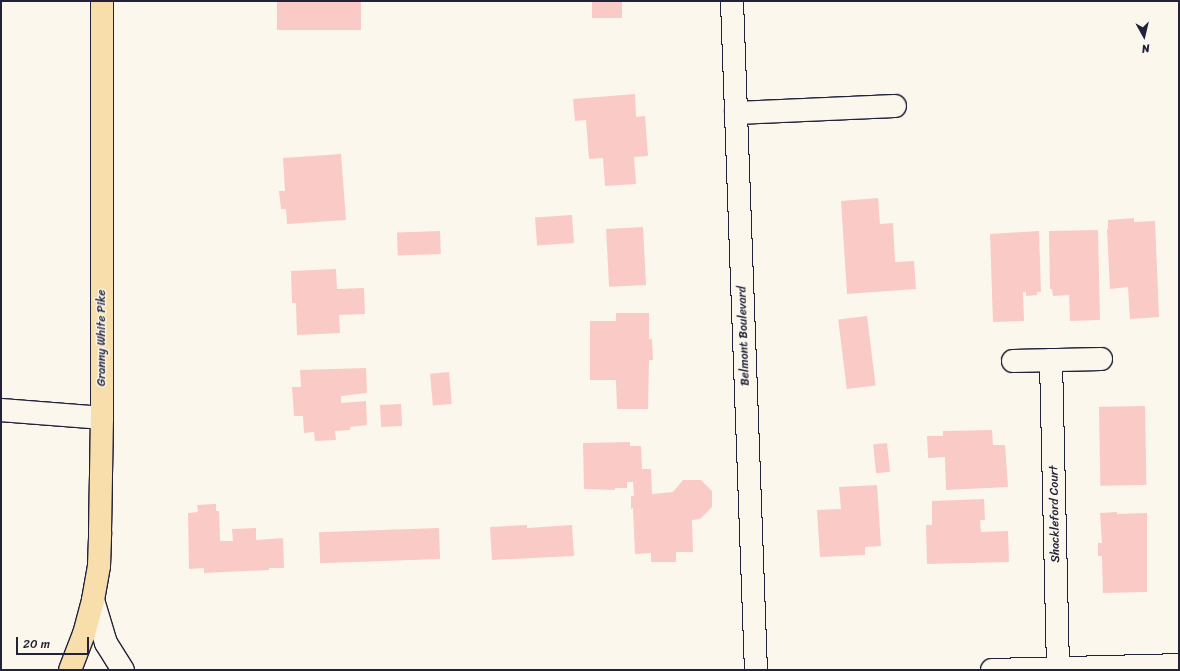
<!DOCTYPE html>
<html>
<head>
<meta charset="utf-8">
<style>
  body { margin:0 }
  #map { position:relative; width:1180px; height:671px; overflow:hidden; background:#fbf7ec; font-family:Sriracha,sans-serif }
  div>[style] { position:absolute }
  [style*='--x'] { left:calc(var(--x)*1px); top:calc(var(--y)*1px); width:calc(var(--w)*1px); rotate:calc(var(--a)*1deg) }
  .building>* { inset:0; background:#facac6; transform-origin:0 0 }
  .roads { filter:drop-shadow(1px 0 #22223b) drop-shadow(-1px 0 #22223b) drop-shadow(0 1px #22223b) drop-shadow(0 -1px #22223b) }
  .minor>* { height:22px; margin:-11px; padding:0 11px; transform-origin:11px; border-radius:11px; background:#fbf7ec }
  .major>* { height:22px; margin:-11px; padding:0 11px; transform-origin:11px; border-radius:11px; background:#f8deab }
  span { translate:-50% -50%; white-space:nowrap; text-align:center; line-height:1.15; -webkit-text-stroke:3px #fbf7ec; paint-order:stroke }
  .street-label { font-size:12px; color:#22223b }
  .frame { position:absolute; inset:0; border:2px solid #22223b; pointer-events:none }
  .north { position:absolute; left:1124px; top:16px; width:40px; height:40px; -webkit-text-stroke:3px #fbf7ec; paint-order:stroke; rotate:172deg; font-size:11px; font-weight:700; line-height:16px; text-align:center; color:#22223b }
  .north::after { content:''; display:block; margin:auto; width:14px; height:18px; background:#22223b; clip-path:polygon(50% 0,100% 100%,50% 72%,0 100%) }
  .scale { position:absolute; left:16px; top:637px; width:73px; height:18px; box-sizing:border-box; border:2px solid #22223b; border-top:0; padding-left:5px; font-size:12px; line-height:14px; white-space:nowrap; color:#22223b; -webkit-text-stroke:3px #fbf7ec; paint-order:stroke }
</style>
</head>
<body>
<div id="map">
  <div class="building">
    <div style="left:277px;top:1px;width:84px;height:29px"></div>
    <div style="left:592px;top:1px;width:30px;height:17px"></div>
    <div style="clip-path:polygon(635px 94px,636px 117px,645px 116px,648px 156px,634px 157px,636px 184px,605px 186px,603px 158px,589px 159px,586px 120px,575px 121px,573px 99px)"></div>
    <div style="clip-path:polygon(341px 154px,346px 220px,287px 224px,286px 209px,281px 209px,279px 191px,285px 191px,283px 158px)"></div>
    <div style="clip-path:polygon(878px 198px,880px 224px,893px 223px,895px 262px,914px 261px,916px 289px,847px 294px,841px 201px)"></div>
    <div style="left:572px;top:215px;width:28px;height:37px;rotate:86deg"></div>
    <div style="clip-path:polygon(1134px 218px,1134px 222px,1155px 221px,1159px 317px,1130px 319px,1128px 287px,1110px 289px,1107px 229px,1108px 229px,1108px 220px)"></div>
    <div style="left:643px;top:227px;width:58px;height:37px;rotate:87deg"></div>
    <div style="clip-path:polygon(1098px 230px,1100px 320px,1070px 321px,1069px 295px,1053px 296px,1052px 289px,1050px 289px,1049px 231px)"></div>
    <div style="left:440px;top:231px;width:23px;height:43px;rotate:88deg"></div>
    <div style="clip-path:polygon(1039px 231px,1041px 292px,1037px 292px,1037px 295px,1026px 296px,1026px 292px,1023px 292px,1024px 321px,993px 322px,990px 234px)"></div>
    <div style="clip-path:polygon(336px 269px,337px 289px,364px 288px,365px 314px,339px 315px,340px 333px,297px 335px,296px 303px,292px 303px,291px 271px)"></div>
    <div style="clip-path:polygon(616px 313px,649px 313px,649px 339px,652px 339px,653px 360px,649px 360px,648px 409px,617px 409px,616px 380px,590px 380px,590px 321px,616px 321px)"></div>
    <div style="left:867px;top:316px;width:70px;height:29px;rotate:83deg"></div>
    <div style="clip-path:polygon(366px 368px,367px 393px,341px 396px,341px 403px,366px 401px,367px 425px,350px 427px,350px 430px,335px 431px,336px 440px,315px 441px,314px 432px,304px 433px,303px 416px,294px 416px,292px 387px,301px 387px,300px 370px)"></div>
    <div style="left:449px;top:372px;width:32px;height:19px;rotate:85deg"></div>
    <div style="left:401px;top:404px;width:22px;height:21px;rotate:87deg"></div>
    <div style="left:1145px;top:406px;width:79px;height:46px;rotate:89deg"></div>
    <div style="clip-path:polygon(992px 430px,993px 445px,1005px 445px,1008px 487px,946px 490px,945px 457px,928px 458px,927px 436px,943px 436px,943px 431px)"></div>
    <div style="clip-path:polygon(630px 442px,630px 446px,641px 446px,642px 469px,651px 469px,652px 494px,673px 492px,683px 480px,701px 480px,712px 491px,712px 507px,700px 519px,692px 520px,693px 552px,676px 552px,676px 562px,651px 562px,651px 553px,635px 554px,633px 508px,631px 509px,631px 496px,634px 496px,633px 482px,627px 482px,627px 488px,615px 488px,615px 490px,584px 489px,583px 443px)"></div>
    <div style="left:887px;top:443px;width:29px;height:14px;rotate:84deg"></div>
    <div style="clip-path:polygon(877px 485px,881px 546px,865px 547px,865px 555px,820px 557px,817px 510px,841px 509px,839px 487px)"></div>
    <div style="clip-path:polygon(984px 499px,985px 520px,980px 520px,981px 532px,1008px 531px,1009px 562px,927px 564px,926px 525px,932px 525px,932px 501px)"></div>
    <div style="clip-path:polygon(216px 504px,216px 511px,219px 511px,220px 541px,233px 541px,232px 529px,256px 528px,256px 540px,283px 538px,284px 568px,269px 568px,269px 570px,204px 573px,204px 568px,189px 569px,188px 513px,198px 512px,197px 505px)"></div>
    <div style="clip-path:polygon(1117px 512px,1117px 514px,1147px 513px,1147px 592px,1103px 593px,1102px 556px,1098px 556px,1098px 543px,1102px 543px,1100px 513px)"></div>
    <div style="clip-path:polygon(527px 525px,527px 528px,572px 525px,574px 556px,492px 560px,490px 527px)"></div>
    <div style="left:439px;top:528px;width:31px;height:120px;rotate:88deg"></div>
  </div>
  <div class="roads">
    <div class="minor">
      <div style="--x:732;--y:1;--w:669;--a:87.95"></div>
      <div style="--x:736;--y:113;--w:159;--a:-2.5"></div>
      <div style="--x:1051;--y:360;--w:309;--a:88.7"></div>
      <div style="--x:1013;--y:361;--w:88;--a:-1.3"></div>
      <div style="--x:1;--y:410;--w:101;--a:4.5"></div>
      <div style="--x:93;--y:600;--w:45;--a:73.2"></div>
      <div style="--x:106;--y:643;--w:32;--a:58"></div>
      <div style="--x:992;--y:670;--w:187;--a:-1.5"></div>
    </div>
    <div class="major">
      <div style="--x:70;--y:670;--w:39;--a:-69"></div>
      <div style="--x:84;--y:634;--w:35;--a:-75"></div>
      <div style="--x:93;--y:600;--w:35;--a:-80"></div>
      <div style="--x:99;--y:566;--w:34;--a:-88"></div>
      <div style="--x:100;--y:532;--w:114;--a:-89"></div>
      <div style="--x:102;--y:418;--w:417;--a:-90"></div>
    </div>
  </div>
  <div class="street-label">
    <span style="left:744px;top:336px;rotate:-92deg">Belmont Boulevard</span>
    <span style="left:102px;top:338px;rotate:-90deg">Granny White Pike</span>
    <span style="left:1055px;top:514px;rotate:-91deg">Shackleford Court</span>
  </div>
  <div class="frame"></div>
  <div class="north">N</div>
  <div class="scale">20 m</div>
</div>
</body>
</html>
